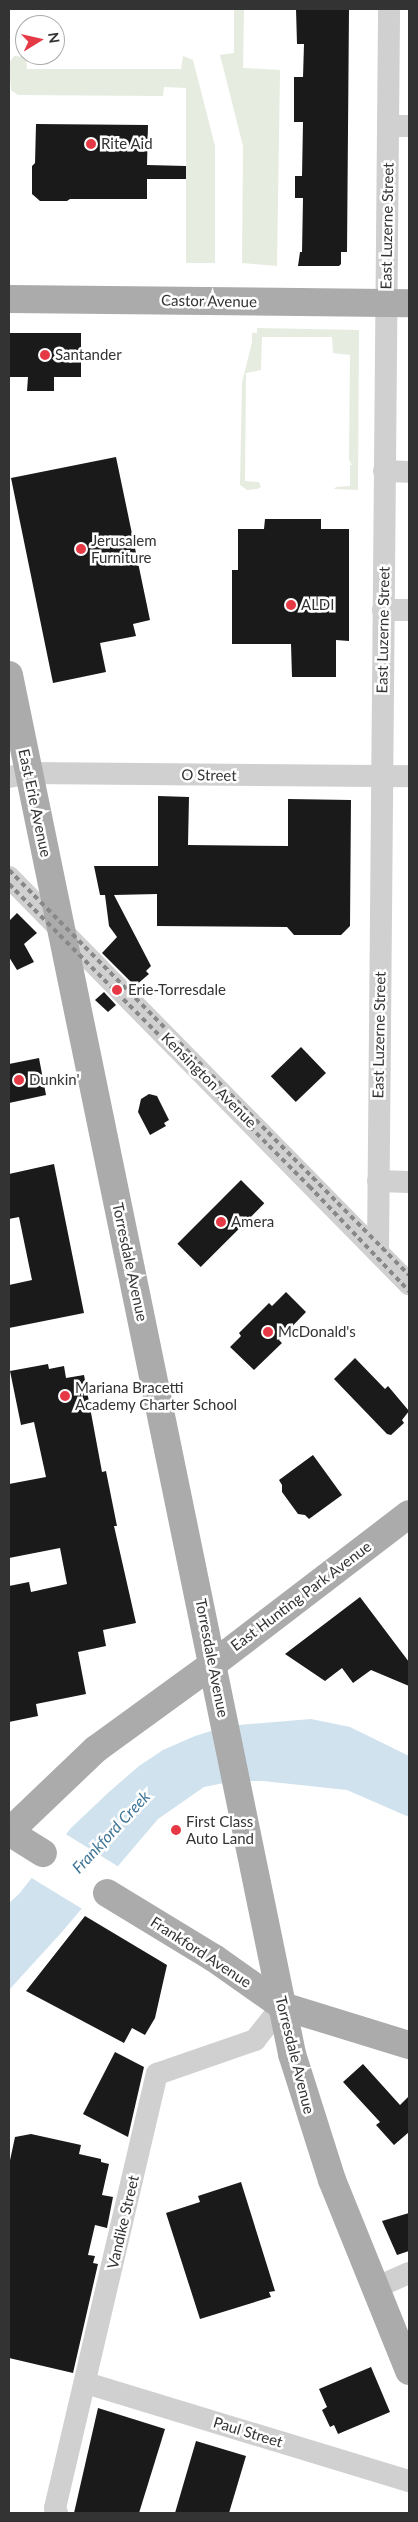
<!DOCTYPE html>
<html>
<head>
<meta charset="utf-8">
<style>
  body { margin:0 }
  #map { position:relative; width:418px; height:2522px; overflow:hidden; background:#fff; font-family:Lato,sans-serif }
  div>[style] { position:absolute }
  [style*='--x'] { left:calc(var(--x)*1px); top:calc(var(--y)*1px); width:calc(var(--w)*1px); rotate:calc(var(--a)*1deg) }
  .green>* { inset:0; background:#e6ecdf }
  .water>* { inset:0; background:#cfe2ee }
  .pier>* { inset:0; background:#fff }
  .building>* { inset:0; background:#1a1a1a; transform-origin:0 0 }
  .minor>* { height:22px; margin:-11px; padding:0 11px; transform-origin:11px; border-radius:11px; background:#d0d0d0 }
  .major>* { height:28px; margin:-14px; padding:0 14px; transform-origin:14px; border-radius:14px; background:#ababab }
  .rail>* { height:4px; margin-top:-2px; transform-origin:0; background:repeating-linear-gradient(90deg,#888 0 5px,transparent 0 9px) }
  .dots>* { width:14px; height:14px; translate:-50% -50%; box-sizing:border-box; border:2px solid #fff; border-radius:50% }
  span { translate:-50% -50%; white-space:nowrap; text-align:center; line-height:1.15; -webkit-text-stroke:5px #fff; paint-order:stroke }
  .poi-label { font-size:15px; color:#333 }
  .left { translate:0 -50%; text-align:left }
  .street-label { font-size:15px; color:#333 }
  .water-label { font-size:16px; color:#3f7597; font-style:italic }
  .frame { position:absolute; inset:0; border:10px solid #333; pointer-events:none }
  .north { position:absolute; left:15px; top:15px; width:50px; height:50px; box-sizing:border-box; background:#fff; border:1px solid #adadad; border-radius:50%; rotate:81deg; font-size:14px; font-weight:700; line-height:20px; text-align:center; color:#333 }
  .north::after { content:''; display:block; margin:auto; width:18px; height:22px; background:#e63946; clip-path:polygon(50% 0,100% 100%,50% 72%,0 100%) }
</style>
</head>
<body>
<div id="map">
  <div class="green">
    <div style="clip-path:polygon(234px 9px,244px 9px,243px 68px,280px 70px,277px 266px,242px 263px,243px 146px,220px 55px,234px 53px)"></div>
    <div style="clip-path:polygon(14px 56px,26px 57px,27px 69px,181px 69px,183px 56px,193px 60px,215px 146px,215px 263px,186px 263px,186px 88px,164px 87px,163px 96px,18px 95px,11px 90px,9px 63px)"></div>
    <div style="clip-path:polygon(257px 328px,359px 330px,358px 490px,334px 489px,336px 487px,350px 486px,350px 465px,352px 465px,349px 460px,350px 355px,333px 353px,332px 337px,262px 337px,261px 370px,246px 373px,245px 481px,259px 482px,261px 487px,257px 489px,247px 490px,240px 485px,242px 383px,252px 342px,252px 333px,257px 333px)"></div>
  </div>
  <div class="water">
    <div style="clip-path:polygon(311px 1719px,350px 1727px,409px 1756px,409px 1817px,347px 1790px,263px 1781px,234px 1781px,204px 1787px,158px 1819px,61px 1933px,9px 1990px,9px 1903px,19px 1894px,71px 1828px,109px 1792px,139px 1766px,163px 1750px,195px 1736px,227px 1726px)"></div>
  </div>
  <div class="pier">
    <div style="clip-path:polygon(64px 1833px,119px 1867px,84px 1910px,30px 1877px)"></div>
  </div>
  <div class="building">
    <div style="clip-path:polygon(296px 9px,349px 9px,347px 252px,341px 252px,341px 264px,339px 266px,298px 266px,300px 252px,302px 252px,303px 198px,295px 198px,295px 176px,302px 176px,303px 122px,294px 122px,294px 77px,303px 77px,304px 44px,297px 44px)"></div>
    <div style="clip-path:polygon(36px 124px,148px 125px,147px 165px,186px 166px,186px 179px,147px 179px,147px 199px,70px 199px,67px 201px,40px 201px,32px 194px,32px 166px,35px 163px)"></div>
    <div style="clip-path:polygon(9px 333px,81px 333px,81px 377px,54px 377px,54px 391px,27px 391px,28px 377px,9px 377px)"></div>
    <div style="clip-path:polygon(116px 457px,150px 620px,133px 624px,136px 636px,100px 643px,106px 672px,53px 683px,11px 478px)"></div>
    <div style="clip-path:polygon(265px 519px,321px 519px,321px 529px,349px 529px,349px 641px,336px 640px,336px 677px,292px 677px,291px 644px,232px 644px,232px 570px,238px 570px,238px 529px,264px 529px)"></div>
    <div style="clip-path:polygon(158px 796px,189px 797px,188px 845px,288px 846px,288px 799px,351px 800px,350px 926px,341px 935px,294px 935px,287px 927px,157px 926px,157px 894px,114px 895px,151px 966px,146px 971px,149px 974px,135px 986px,102px 953px,117px 937px,109px 926px,105px 895px,100px 895px,94px 866px,158px 866px)"></div>
    <div style="clip-path:polygon(17px 913px,37px 933px,24px 944px,34px 962px,17px 970px,9px 957px,9px 917px,10px 920px)"></div>
    <div style="clip-path:polygon(104px 992px,116px 1005px,108px 1012px,95px 1000px)"></div>
    <div style="left:301px;top:1047px;width:36px;height:42px;rotate:46deg"></div>
    <div style="clip-path:polygon(39px 1058px,46px 1095px,9px 1103px,9px 1064px)"></div>
    <div style="clip-path:polygon(149px 1094px,157px 1096px,169px 1120px,164px 1123px,166px 1126px,150px 1135px,138px 1112px,141px 1099px)"></div>
    <div style="clip-path:polygon(54px 1164px,84px 1313px,9px 1328px,9px 1285px,32px 1280px,19px 1217px,9px 1219px,9px 1174px)"></div>
    <div style="left:241px;top:1180px;width:33px;height:90px;rotate:45deg"></div>
    <div style="clip-path:polygon(286px 1292px,306px 1312px,279px 1340px,282px 1343px,254px 1370px,230px 1347px,241px 1336px,239px 1333px,269px 1303px,272px 1306px)"></div>
    <div style="clip-path:polygon(355px 1358px,385px 1389px,388px 1386px,409px 1411px,402px 1420px,404px 1423px,391px 1435px,387px 1434px,334px 1379px)"></div>
    <div style="clip-path:polygon(48px 1364px,49px 1369px,64px 1366px,66px 1378px,84px 1375px,102px 1472px,106px 1471px,117px 1526px,114px 1526px,136px 1623px,103px 1630px,106px 1646px,78px 1652px,86px 1694px,36px 1704px,38px 1716px,9px 1722px,9px 1586px,29px 1582px,31px 1592px,67px 1584px,60px 1548px,9px 1558px,9px 1484px,46px 1477px,34px 1422px,21px 1425px,10px 1371px)"></div>
    <div style="clip-path:polygon(313px 1455px,342px 1495px,309px 1519px,305px 1515px,298px 1514px,282px 1492px,282px 1485px,279px 1480px)"></div>
    <div style="clip-path:polygon(360px 1597px,409px 1662px,409px 1686px,371px 1670px,353px 1683px,342px 1668px,325px 1681px,285px 1654px)"></div>
    <div style="clip-path:polygon(85px 1916px,167px 1965px,155px 2018px,145px 2035px,132px 2028px,124px 2043px,26px 1991px)"></div>
    <div style="clip-path:polygon(115px 2052px,144px 2067px,128px 2137px,83px 2114px)"></div>
    <div style="clip-path:polygon(363px 2064px,400px 2105px,409px 2096px,409px 2132px,394px 2145px,376px 2125px,380px 2122px,343px 2082px)"></div>
    <div style="clip-path:polygon(31px 2134px,81px 2145px,79px 2154px,101px 2159px,101px 2162px,109px 2164px,102px 2195px,113px 2197px,107px 2228px,95px 2225px,88px 2255px,95px 2256px,93px 2263px,98px 2264px,73px 2373px,9px 2358px,9px 2165px,15px 2137px)"></div>
    <div style="clip-path:polygon(241px 2182px,275px 2291px,269px 2292px,271px 2297px,200px 2319px,166px 2213px,200px 2202px,198px 2196px)"></div>
    <div style="clip-path:polygon(409px 2213px,409px 2251px,397px 2255px,382px 2221px)"></div>
    <div style="clip-path:polygon(371px 2367px,390px 2412px,338px 2434px,334px 2425px,330px 2427px,322px 2410px,327px 2407px,319px 2389px)"></div>
    <div style="clip-path:polygon(98px 2408px,165px 2429px,139px 2513px,74px 2513px)"></div>
    <div style="clip-path:polygon(196px 2441px,246px 2456px,229px 2513px,175px 2513px)"></div>
  </div>
  <div class="minor">
    <div style="--x:388;--y:126;--w:21;--a:0"></div>
    <div style="--x:384;--y:471;--w:25;--a:2"></div>
    <div style="--x:383;--y:610;--w:26;--a:0"></div>
    <div style="--x:9;--y:777;--w:20;--a:-11"></div>
    <div style="--x:29;--y:773;--w:380;--a:0.5"></div>
    <div style="--x:9;--y:877;--w:571;--a:45.5"></div>
    <div style="--x:378;--y:1181;--w:31;--a:2"></div>
    <div style="--x:378;--y:1252;--w:1243;--a:-89.49"></div>
    <div style="--x:375;--y:2288;--w:37;--a:-24"></div>
    <div style="--x:86;--y:2383;--w:338;--a:16.9"></div>
    <div style="--x:57;--y:2513;--w:5;--a:-112"></div>
    <div style="--x:55;--y:2508;--w:446;--a:-76.8"></div>
    <div style="--x:157;--y:2074;--w:104;--a:-19.1"></div>
    <div style="--x:255;--y:2040;--w:43;--a:-51.5"></div>
  </div>
  <div class="major">
    <div style="--x:9;--y:299;--w:400;--a:0.6"></div>
    <div style="--x:9;--y:675;--w:1408;--a:78.4"></div>
    <div style="--x:292;--y:2054;--w:132;--a:72.4"></div>
    <div style="--x:332;--y:2180;--w:206;--a:68"></div>
    <div style="--x:9;--y:1832;--w:120;--a:-43.7"></div>
    <div style="--x:96;--y:1749;--w:145;--a:-36"></div>
    <div style="--x:213;--y:1664;--w:247;--a:-37.4"></div>
    <div style="--x:9;--y:1832;--w:40;--a:32"></div>
    <div style="--x:107;--y:1893;--w:125;--a:31.3"></div>
    <div style="--x:214;--y:1958;--w:83;--a:35.2"></div>
    <div style="--x:282;--y:2006;--w:133;--a:17.1"></div>
  </div>
  <div class="rail">
    <div style="--x:9;--y:870;--w:569;--a:45.36"></div>
    <div style="--x:9;--y:884;--w:426;--a:45.2"></div>
    <div style="--x:309;--y:1186;--w:145;--a:46.4"></div>
  </div>
  <div class="dots">
    <div style="left:91px;top:144px;background:#e63946"></div>
    <div style="left:45px;top:355px;background:#e63946"></div>
    <div style="left:81px;top:549px;background:#e63946"></div>
    <div style="left:291px;top:605px;background:#e63946"></div>
    <div style="left:117px;top:990px;background:#e63946"></div>
    <div style="left:19px;top:1080px;background:#e63946"></div>
    <div style="left:221px;top:1222px;background:#e63946"></div>
    <div style="left:268px;top:1332px;background:#e63946"></div>
    <div style="left:65px;top:1396px;background:#e63946"></div>
    <div style="left:176px;top:1830px;background:#e63946"></div>
  </div>
  <div class="poi-label">
    <span class="left" style="left:101px;top:144px">Rite Aid</span>
    <span class="left" style="left:55px;top:355px">Santander</span>
    <span class="left" style="left:91px;top:549px">Jerusalem<br>Furniture</span>
    <span class="left" style="left:301px;top:605px">ALDI</span>
    <span class="left" style="left:128px;top:990px">Erie-Torresdale</span>
    <span class="left" style="left:29px;top:1080px">Dunkin'</span>
    <span class="left" style="left:231px;top:1222px">Amera</span>
    <span class="left" style="left:278px;top:1332px">McDonald's</span>
    <span class="left" style="left:75px;top:1396px">Mariana Bracetti<br>Academy Charter School</span>
    <span class="left" style="left:186px;top:1830px">First Class<br>Auto Land</span>
  </div>
  <div class="street-label">
    <span style="left:387px;top:226px;rotate:-89deg">East Luzerne Street</span>
    <span style="left:209px;top:301px;rotate:1deg">Castor Avenue</span>
    <span style="left:383px;top:630px;rotate:-89deg">East Luzerne Street</span>
    <span style="left:209px;top:775px;rotate:1deg">O Street</span>
    <span style="left:35px;top:803px;rotate:78deg">East Erie Avenue</span>
    <span style="left:379px;top:1035px;rotate:-89deg">East Luzerne Street</span>
    <span style="left:209px;top:1080px;rotate:45deg">Kensington Avenue</span>
    <span style="left:130px;top:1262px;rotate:78deg">Torresdale Avenue</span>
    <span style="left:301px;top:1596px;rotate:-37deg">East Hunting Park Avenue</span>
    <span style="left:212px;top:1658px;rotate:79deg">Torresdale Avenue</span>
    <span style="left:201px;top:1952px;rotate:33deg">Frankford Avenue</span>
    <span style="left:295px;top:2055px;rotate:76deg">Torresdale Avenue</span>
    <span style="left:123px;top:2222px;rotate:-77deg">Vandike Street</span>
    <span style="left:248px;top:2432px;rotate:17deg">Paul Street</span>
  </div>
  <div class="water-label">
    <span style="left:111px;top:1832px;rotate:-47deg">Frankford Creek</span>
  </div>
  <div class="frame"></div>
  <div class="north">N</div>
</div>
</body>
</html>
